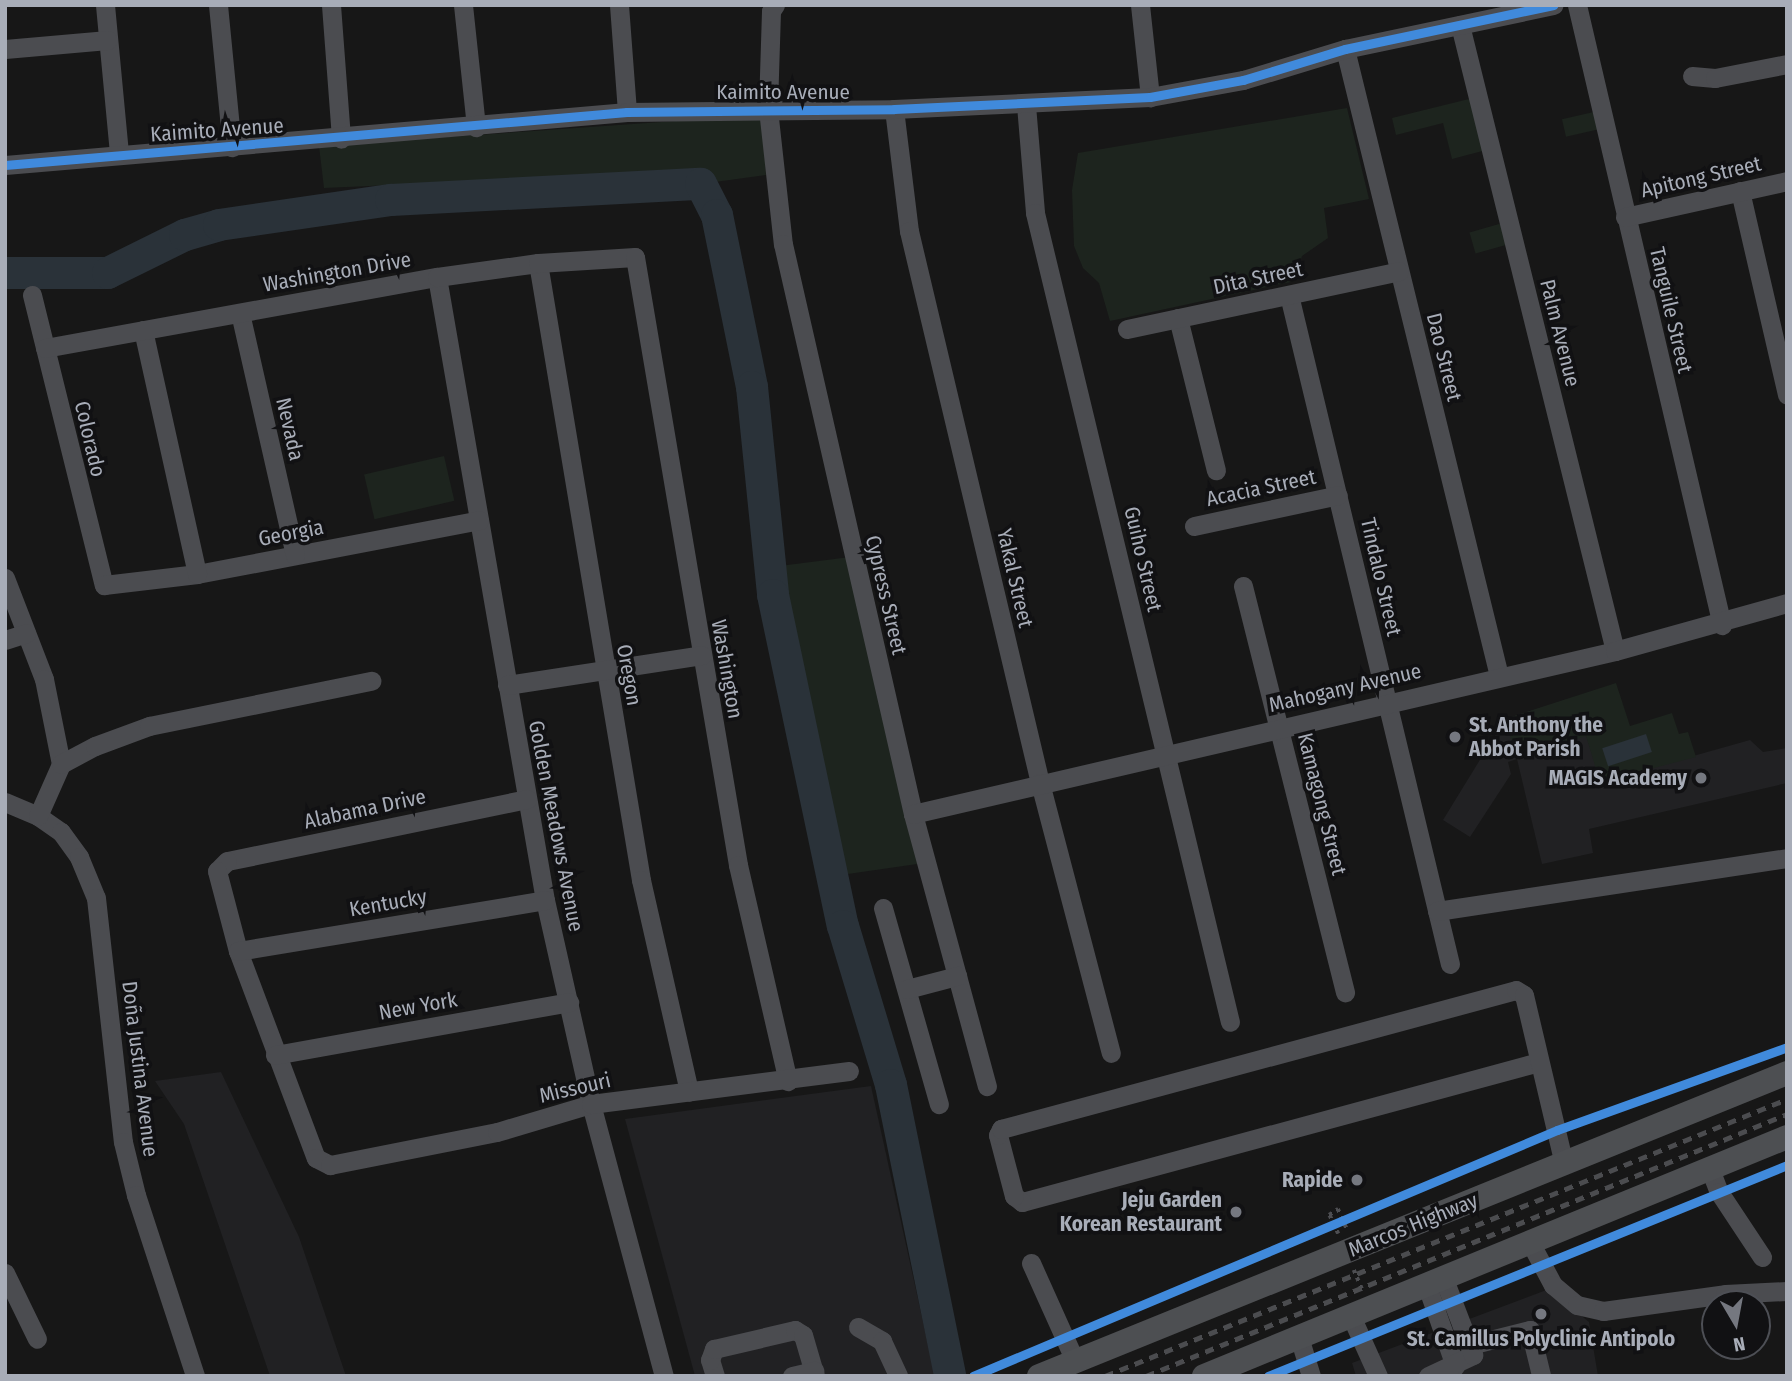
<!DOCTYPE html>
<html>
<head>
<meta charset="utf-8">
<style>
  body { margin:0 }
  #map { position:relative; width:1792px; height:1381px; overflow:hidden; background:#171717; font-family:"Fira Sans Condensed",sans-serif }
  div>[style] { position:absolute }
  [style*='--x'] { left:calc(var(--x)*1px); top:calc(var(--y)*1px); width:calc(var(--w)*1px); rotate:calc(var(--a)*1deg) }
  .built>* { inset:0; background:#212123 }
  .green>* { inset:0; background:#1d241e; transform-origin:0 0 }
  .water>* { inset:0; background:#2a3239; transform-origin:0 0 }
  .river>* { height:32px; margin:-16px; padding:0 16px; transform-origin:16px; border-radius:16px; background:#2a3239 }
  .path>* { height:3.5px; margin-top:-1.75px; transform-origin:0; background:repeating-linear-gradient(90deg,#4d4e52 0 3.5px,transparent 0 8.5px) }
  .minor>* { height:19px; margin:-9.5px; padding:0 9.5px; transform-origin:9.5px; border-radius:9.5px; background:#4b4c50 }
  .major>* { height:24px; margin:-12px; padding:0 12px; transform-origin:12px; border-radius:12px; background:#4d4f52 }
  .rail>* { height:5px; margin-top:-2.5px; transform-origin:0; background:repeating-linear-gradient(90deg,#4b4c4f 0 9px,transparent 0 16px) }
  .cycleway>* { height:9px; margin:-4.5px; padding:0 4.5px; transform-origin:4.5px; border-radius:4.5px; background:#408adc }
  .dots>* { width:19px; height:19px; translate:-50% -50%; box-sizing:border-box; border:4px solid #111113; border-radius:50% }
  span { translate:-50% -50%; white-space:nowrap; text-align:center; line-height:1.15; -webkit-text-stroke:7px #111113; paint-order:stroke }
  .street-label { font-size:21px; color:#a8adb8 }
  .poi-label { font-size:21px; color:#a8adb8; font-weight:700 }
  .left { translate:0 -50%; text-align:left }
  .right { translate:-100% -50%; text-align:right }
  .frame { position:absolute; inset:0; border:7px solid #a8adb8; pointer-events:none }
  .north { position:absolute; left:1701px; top:1290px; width:70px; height:70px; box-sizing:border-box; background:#111113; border:2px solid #4d4f55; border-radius:50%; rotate:170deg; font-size:19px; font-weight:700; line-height:28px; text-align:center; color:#a8adb8 }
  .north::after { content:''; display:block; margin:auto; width:24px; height:32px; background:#757880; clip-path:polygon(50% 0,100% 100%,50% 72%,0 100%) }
</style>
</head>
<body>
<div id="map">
  <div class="built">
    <div style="clip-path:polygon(1574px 697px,1601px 782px,1750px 740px,1763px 752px,1787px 748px,1787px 783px,1589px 829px,1593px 853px,1542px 864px,1517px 759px,1508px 762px,1511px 774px,1470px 837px,1443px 820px,1505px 719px)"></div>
    <div style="clip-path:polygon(221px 1072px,299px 1237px,346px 1376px,270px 1376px,184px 1124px,155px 1081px)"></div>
    <div style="clip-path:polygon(871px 1086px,935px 1376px,695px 1376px,625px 1119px)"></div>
    <div style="clip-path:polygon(1549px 1289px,1589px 1322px,1598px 1376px,1356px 1376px,1352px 1363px)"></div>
  </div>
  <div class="green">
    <div style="clip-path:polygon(1477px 97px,1490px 149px,1452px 159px,1443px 123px,1396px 135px,1392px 118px)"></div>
    <div style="clip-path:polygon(1347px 108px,1369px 199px,1324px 208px,1328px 238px,1302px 256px,1295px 281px,1110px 321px,1099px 283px,1083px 268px,1074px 246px,1072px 190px,1078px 153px)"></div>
    <div style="left:1598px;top:111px;width:18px;height:37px;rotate:77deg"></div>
    <div style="clip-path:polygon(762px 115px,766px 175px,715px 182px,703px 171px,324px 188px,319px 146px)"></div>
    <div style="left:1506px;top:222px;width:22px;height:38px;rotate:74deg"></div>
    <div style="left:444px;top:456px;width:46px;height:82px;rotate:77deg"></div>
    <div style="clip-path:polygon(858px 556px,931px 862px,834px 876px,795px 726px,764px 568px)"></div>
    <div style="clip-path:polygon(1616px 683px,1630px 726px,1672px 713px,1679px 734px,1688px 732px,1696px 757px,1600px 782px,1586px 736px,1517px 759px,1505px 719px)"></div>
  </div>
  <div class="water">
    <div style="left:1646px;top:734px;width:19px;height:46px;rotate:72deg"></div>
  </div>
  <div class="river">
    <div style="--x:5;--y:273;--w:103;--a:0"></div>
    <div style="--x:108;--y:273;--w:86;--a:-26.3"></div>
    <div style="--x:185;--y:235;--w:35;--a:-16"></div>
    <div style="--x:219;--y:225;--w:174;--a:-8.3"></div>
    <div style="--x:391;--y:200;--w:310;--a:-3"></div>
    <div style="--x:701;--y:184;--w:35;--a:63"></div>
    <div style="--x:717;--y:215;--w:176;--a:78.5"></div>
    <div style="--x:752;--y:387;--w:209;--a:84.2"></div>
    <div style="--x:773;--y:595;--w:338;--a:78.1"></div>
    <div style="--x:843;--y:926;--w:166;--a:73.2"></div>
    <div style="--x:891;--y:1085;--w:297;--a:78.5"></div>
  </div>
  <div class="path">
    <div style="--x:1338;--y:1234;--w:21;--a:-115"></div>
    <div style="--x:1329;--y:1215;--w:11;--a:-34"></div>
    <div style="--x:1338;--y:1209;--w:24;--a:66"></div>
    <div style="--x:1354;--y:1270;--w:23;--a:67"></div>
  </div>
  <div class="minor">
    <div style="--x:105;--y:5;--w:149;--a:84.6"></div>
    <div style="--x:218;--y:5;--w:143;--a:84.4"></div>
    <div style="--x:331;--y:5;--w:134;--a:85.7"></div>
    <div style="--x:463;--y:5;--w:123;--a:83.9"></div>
    <div style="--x:619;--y:5;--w:107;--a:85.7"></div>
    <div style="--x:775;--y:5;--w:7;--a:124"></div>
    <div style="--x:771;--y:11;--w:98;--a:91.8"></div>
    <div style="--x:768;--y:109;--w:136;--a:83.7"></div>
    <div style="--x:783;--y:244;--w:585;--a:77.15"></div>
    <div style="--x:913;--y:814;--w:282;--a:74.8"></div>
    <div style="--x:1140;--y:5;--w:93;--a:83.8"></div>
    <div style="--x:1577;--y:5;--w:637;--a:76.84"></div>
    <div style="--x:1460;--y:25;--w:645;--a:76.09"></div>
    <div style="--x:5;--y:49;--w:103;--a:-5"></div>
    <div style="--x:1345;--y:49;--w:646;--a:76.2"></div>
    <div style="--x:1692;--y:76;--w:23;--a:5"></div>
    <div style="--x:1715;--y:78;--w:73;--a:-11"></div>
    <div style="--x:1026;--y:105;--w:108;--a:85.2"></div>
    <div style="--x:1035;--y:213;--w:832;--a:76.45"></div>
    <div style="--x:894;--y:109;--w:123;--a:83"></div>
    <div style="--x:909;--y:231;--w:567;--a:76.65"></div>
    <div style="--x:1040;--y:783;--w:279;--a:75.3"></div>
    <div style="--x:5;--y:165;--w:624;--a:-4.87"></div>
    <div style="--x:627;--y:112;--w:267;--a:-0.6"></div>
    <div style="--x:894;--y:109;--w:256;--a:-2.7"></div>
    <div style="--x:1150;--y:97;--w:95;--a:-10.4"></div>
    <div style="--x:1243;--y:80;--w:107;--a:-16.9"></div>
    <div style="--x:1345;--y:49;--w:213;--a:-11.9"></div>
    <div style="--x:1740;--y:191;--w:209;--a:77"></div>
    <div style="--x:1625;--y:217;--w:166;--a:-12.5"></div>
    <div style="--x:538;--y:263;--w:626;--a:80.52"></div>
    <div style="--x:641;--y:880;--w:217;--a:77.2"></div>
    <div style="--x:437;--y:277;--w:632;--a:80.17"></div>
    <div style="--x:545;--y:900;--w:209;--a:77.3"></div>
    <div style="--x:591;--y:1104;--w:282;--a:75"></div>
    <div style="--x:32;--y:295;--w:299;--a:76.1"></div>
    <div style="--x:104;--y:585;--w:94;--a:-6.7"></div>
    <div style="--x:197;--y:574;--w:287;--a:-10.8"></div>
    <div style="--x:1289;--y:295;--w:688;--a:76.47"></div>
    <div style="--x:240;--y:313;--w:248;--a:77.2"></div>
    <div style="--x:1178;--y:318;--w:157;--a:76"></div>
    <div style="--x:1127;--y:329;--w:278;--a:-12"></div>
    <div style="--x:143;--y:330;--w:250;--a:77.5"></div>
    <div style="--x:45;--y:348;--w:398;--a:-10.3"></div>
    <div style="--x:437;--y:277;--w:102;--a:-7.9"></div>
    <div style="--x:538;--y:263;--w:97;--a:-3.5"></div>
    <div style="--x:635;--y:257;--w:617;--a:80.38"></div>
    <div style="--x:738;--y:865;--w:222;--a:77"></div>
    <div style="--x:1194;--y:526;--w:147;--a:-12.1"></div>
    <div style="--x:5;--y:578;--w:108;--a:68.9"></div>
    <div style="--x:44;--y:679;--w:87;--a:78.7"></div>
    <div style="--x:1243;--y:586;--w:419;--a:75.9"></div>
    <div style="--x:5;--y:640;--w:22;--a:-18"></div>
    <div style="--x:507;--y:685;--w:197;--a:-8.7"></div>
    <div style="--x:527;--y:799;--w:306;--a:168.3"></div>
    <div style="--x:227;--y:861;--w:14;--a:135"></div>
    <div style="--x:217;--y:871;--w:83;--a:75.3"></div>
    <div style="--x:238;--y:951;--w:221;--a:69.4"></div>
    <div style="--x:316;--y:1158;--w:16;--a:27"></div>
    <div style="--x:330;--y:1165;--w:170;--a:-11.2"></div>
    <div style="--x:497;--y:1132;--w:98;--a:-16.6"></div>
    <div style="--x:591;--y:1104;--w:260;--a:-7.3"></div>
    <div style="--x:5;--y:802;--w:36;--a:23"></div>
    <div style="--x:38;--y:816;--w:28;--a:35"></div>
    <div style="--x:61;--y:832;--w:31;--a:54"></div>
    <div style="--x:79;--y:857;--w:44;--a:67.5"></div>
    <div style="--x:96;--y:898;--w:245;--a:83.7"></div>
    <div style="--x:123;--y:1142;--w:55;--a:76.2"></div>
    <div style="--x:136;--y:1195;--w:190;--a:71.9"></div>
    <div style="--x:913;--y:814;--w:721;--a:-13.07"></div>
    <div style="--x:1615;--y:651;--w:179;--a:-15.6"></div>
    <div style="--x:38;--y:816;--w:57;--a:-66.1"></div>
    <div style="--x:61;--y:764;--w:38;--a:-28"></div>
    <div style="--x:95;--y:746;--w:58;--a:-20.3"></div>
    <div style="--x:149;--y:726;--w:227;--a:-11.5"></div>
    <div style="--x:883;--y:908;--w:204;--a:74.1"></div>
    <div style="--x:1437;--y:911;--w:354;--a:-8.6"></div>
    <div style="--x:238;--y:951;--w:311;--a:-9.4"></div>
    <div style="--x:907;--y:989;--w:52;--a:-14.6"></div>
    <div style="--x:275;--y:1055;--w:299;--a:-10.2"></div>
    <div style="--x:1539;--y:1062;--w:536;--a:164.85"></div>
    <div style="--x:1022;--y:1202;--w:10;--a:-143"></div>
    <div style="--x:1014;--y:1196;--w:63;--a:-104.7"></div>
    <div style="--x:998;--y:1135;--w:7;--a:-63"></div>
    <div style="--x:1001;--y:1129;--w:533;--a:-15.1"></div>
    <div style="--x:1516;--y:990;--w:9;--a:32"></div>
    <div style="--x:1524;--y:995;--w:174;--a:76.7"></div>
    <div style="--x:1710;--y:1169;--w:25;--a:69"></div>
    <div style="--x:1719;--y:1192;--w:78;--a:56.5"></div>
    <div style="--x:1531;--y:1244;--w:47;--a:61.8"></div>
    <div style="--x:1553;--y:1285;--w:31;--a:40"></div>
    <div style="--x:1577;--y:1305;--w:27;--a:13"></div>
    <div style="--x:1603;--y:1311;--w:123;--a:-7.9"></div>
    <div style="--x:1725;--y:1294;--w:62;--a:-2.8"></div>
    <div style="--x:1031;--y:1263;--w:107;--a:65.8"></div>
    <div style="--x:5;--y:1273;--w:73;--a:64.1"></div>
    <div style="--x:1427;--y:1286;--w:85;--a:70.7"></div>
    <div style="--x:1351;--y:1316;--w:66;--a:65.8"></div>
    <div style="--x:858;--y:1327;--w:28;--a:30"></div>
    <div style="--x:882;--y:1341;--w:38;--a:65"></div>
    <div style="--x:1299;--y:1337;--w:41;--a:72.9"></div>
    <div style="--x:1470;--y:1345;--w:62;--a:-14"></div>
    <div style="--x:1530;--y:1330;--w:46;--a:76.3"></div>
    <div style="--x:715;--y:1376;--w:17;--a:-107"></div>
    <div style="--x:710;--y:1360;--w:12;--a:-70"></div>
    <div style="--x:714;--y:1349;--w:83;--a:-13.2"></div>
    <div style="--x:795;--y:1330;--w:9;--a:32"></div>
    <div style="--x:803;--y:1335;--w:43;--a:73.7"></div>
    <div style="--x:792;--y:1376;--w:23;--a:-13"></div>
    <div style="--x:1428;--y:1376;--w:50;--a:-25"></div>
    <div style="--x:1473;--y:1355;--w:81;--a:-110.9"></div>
  </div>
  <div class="major">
    <div style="--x:1039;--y:1376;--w:807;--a:-22.05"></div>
    <div style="--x:1204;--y:1376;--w:630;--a:-22.29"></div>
  </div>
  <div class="rail">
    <div style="--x:1105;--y:1376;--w:736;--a:-22.1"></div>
    <div style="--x:1146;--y:1376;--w:692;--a:-22.23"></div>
  </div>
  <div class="cycleway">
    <div style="--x:5;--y:165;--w:624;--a:-4.87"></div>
    <div style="--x:627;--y:112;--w:267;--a:-0.6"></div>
    <div style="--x:894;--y:109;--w:256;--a:-2.7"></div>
    <div style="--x:1150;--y:97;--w:95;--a:-10.4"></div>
    <div style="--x:1243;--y:80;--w:107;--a:-16.9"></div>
    <div style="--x:1345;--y:49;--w:213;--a:-11.9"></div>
    <div style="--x:973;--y:1376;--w:634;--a:-22.84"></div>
    <div style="--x:1557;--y:1130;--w:245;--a:-19.8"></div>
    <div style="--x:1268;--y:1376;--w:560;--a:-22.12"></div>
  </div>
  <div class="dots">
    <div style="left:1455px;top:737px;background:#757880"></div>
    <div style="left:1701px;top:778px;background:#757880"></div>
    <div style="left:1357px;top:1180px;background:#757880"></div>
    <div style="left:1236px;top:1212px;background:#757880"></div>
    <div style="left:1541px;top:1314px;background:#757880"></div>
  </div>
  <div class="street-label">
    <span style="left:783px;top:92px">Kaimito Avenue</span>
    <span style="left:217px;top:130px;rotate:-4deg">Kaimito Avenue</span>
    <span style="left:1701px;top:177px;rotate:-13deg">Apitong Street</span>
    <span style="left:337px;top:272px;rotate:-10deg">Washington Drive</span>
    <span style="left:1258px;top:278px;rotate:-12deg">Dita Street</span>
    <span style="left:1671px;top:310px;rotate:77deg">Tanguile Street</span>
    <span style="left:1560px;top:333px;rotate:76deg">Palm Avenue</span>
    <span style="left:1444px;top:357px;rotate:76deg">Dao Street</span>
    <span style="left:290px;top:429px;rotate:77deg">Nevada</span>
    <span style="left:90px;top:439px;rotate:77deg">Colorado</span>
    <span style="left:1261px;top:488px;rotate:-12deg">Acacia Street</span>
    <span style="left:291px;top:533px;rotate:-11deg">Georgia</span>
    <span style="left:1143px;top:559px;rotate:77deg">Guiho Street</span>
    <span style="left:1381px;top:577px;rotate:77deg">Tindalo Street</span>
    <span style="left:1015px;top:578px;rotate:77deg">Yakal Street</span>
    <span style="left:886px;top:595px;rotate:77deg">Cypress Street</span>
    <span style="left:727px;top:669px;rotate:80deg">Washington</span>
    <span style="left:629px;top:675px;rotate:80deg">Oregon</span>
    <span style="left:1345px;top:688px;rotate:-13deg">Mahogany Avenue</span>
    <span style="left:1322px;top:804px;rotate:76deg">Kamagong Street</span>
    <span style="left:365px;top:809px;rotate:-12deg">Alabama Drive</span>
    <span style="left:556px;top:826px;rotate:79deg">Golden Meadows Avenue</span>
    <span style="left:388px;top:903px;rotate:-10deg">Kentucky</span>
    <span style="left:418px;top:1006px;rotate:-10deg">New York</span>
    <span style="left:140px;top:1069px;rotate:83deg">Doña Justina Avenue</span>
    <span style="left:575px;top:1088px;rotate:-13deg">Missouri</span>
    <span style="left:1413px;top:1225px;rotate:-22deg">Marcos Highway</span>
  </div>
  <div class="poi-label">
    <span class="left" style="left:1469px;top:737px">St. Anthony the<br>Abbot Parish</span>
    <span class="right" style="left:1687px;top:778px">MAGIS Academy</span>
    <span class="right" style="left:1343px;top:1180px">Rapide</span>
    <span class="right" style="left:1222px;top:1212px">Jeju Garden<br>Korean Restaurant</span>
    <span style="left:1541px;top:1339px">St. Camillus Polyclinic Antipolo</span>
  </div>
  <div class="frame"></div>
  <div class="north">N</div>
</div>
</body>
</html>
